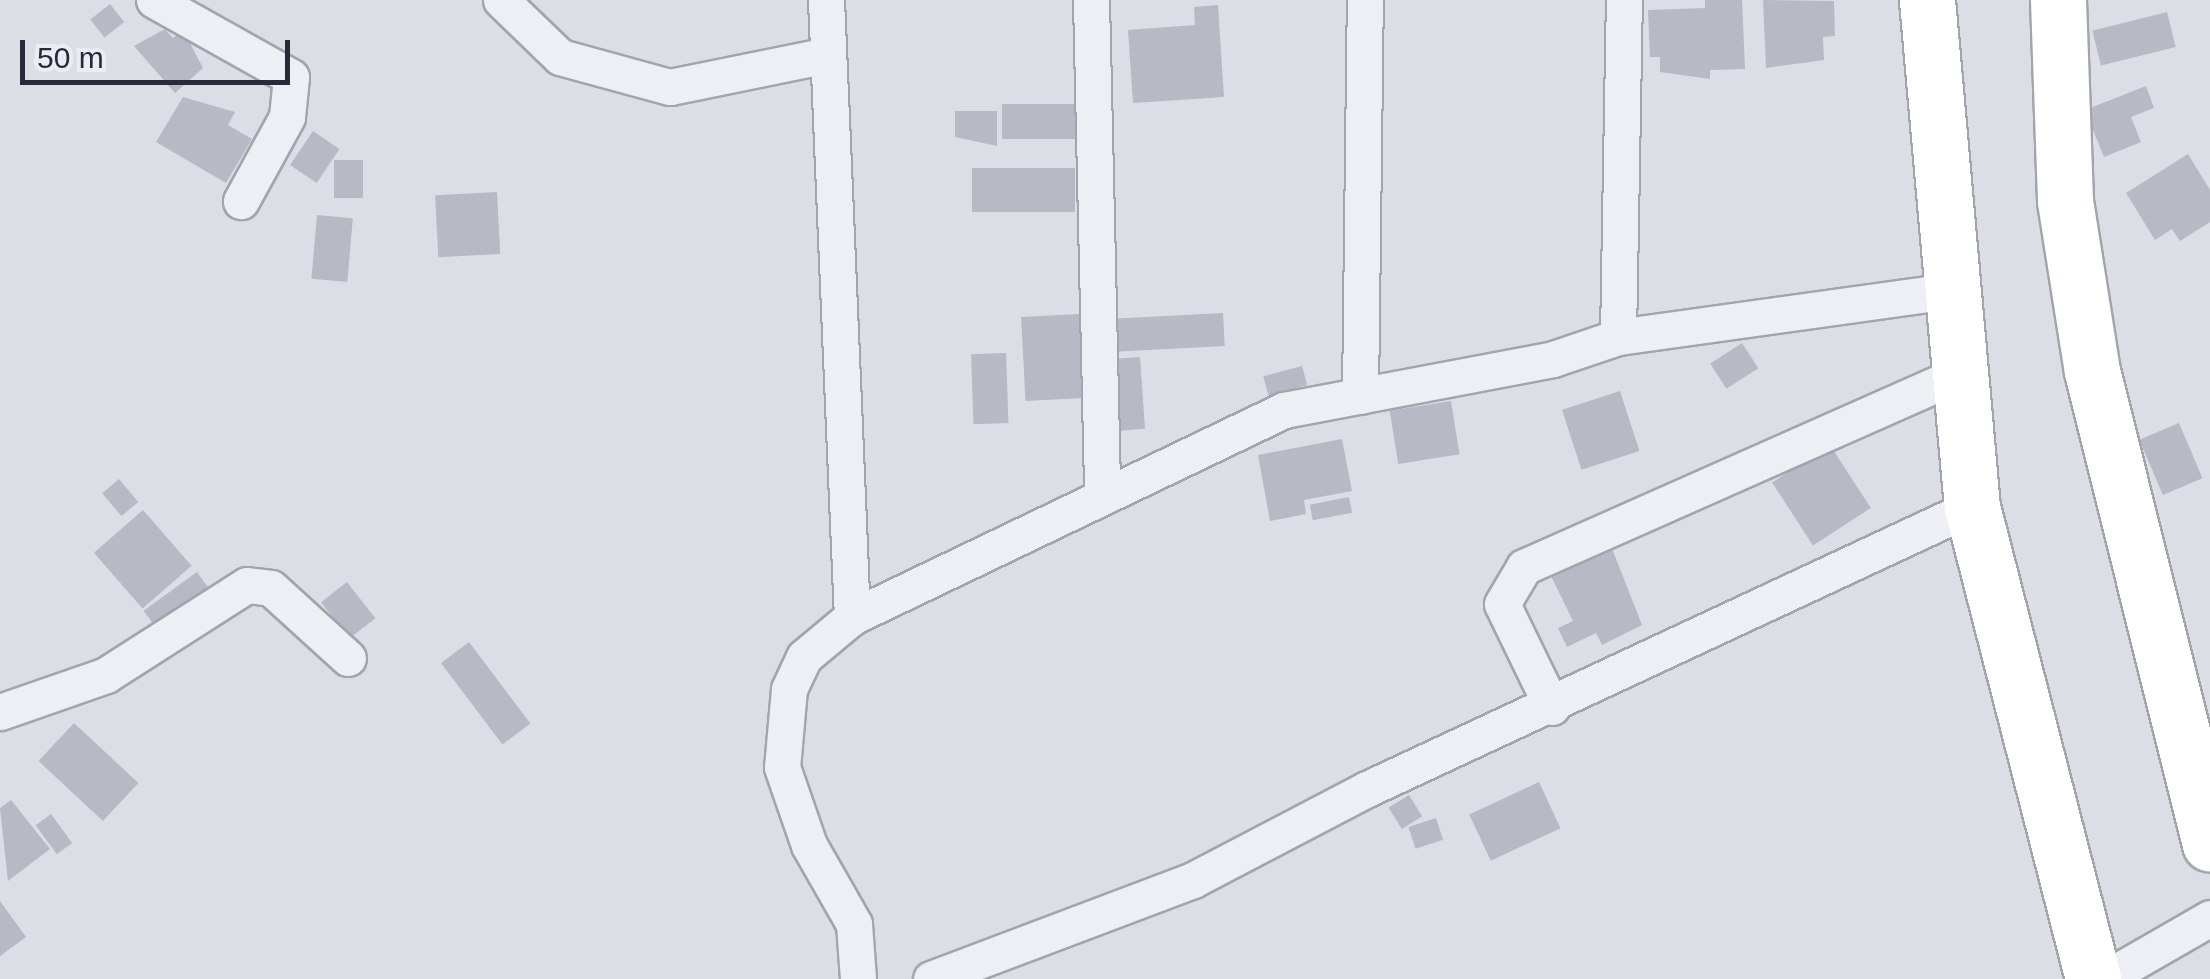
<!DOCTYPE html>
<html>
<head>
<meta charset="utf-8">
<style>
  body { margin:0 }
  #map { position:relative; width:2210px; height:979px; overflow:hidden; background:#dcdee5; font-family:Arial,sans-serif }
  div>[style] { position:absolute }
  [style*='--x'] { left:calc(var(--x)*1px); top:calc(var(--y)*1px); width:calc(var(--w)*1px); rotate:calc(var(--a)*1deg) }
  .building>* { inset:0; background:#b7b9c4; transform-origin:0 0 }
  .roads { filter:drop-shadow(2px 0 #a2a4ae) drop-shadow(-2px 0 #a2a4ae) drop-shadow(0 2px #a2a4ae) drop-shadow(0 -2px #a2a4ae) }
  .street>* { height:35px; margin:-17.5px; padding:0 17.5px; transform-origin:17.5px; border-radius:17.5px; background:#eeeff4 }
  .highway>* { height:55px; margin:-27.5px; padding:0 27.5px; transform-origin:27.5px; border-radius:27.5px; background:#fff }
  span { translate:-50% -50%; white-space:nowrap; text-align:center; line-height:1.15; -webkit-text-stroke:8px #ebedf3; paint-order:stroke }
  .scale { position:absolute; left:20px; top:40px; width:270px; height:45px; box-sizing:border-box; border:5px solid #272a3a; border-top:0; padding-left:12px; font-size:30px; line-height:35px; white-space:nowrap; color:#272a3a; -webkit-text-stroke:8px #ebedf3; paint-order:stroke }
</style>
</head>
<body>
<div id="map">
  <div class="building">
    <div style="clip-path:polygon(1705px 0,1742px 0,1745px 69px,1710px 70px,1710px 79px,1660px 72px,1660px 57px,1650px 57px,1648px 10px,1705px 8px)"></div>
    <div style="clip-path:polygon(1763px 0,1834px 1px,1835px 36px,1823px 37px,1824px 60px,1766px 68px)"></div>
    <div style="left:110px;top:4px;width:23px;height:25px;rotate:52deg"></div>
    <div style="clip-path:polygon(1218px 5px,1224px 97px,1133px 103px,1128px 30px,1195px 25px,1194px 7px)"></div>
    <div style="left:2167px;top:12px;width:36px;height:77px;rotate:76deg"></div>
    <div style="clip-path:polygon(165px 29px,173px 38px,183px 30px,203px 68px,175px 93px,134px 46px)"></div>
    <div style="clip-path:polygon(2146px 86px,2154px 108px,2131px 117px,2141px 142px,2104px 157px,2085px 110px)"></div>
    <div style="clip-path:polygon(183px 97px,235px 112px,228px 125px,252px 139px,226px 183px,156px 142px)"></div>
    <div style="left:1002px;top:104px;width:75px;height:35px"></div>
    <div style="clip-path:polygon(955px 111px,997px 111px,997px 146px,955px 137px)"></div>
    <div style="left:313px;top:131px;width:32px;height:41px;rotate:34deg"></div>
    <div style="clip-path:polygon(2188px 154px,2210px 190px,2210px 222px,2180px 241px,2172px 229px,2155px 240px,2126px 193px)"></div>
    <div style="left:334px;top:160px;width:29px;height:38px"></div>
    <div style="left:1075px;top:168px;width:44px;height:103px;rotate:90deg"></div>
    <div style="left:497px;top:192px;width:62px;height:62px;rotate:87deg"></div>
    <div style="left:317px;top:215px;width:36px;height:64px;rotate:5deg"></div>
    <div style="left:1223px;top:313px;width:33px;height:115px;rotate:87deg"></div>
    <div style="left:1079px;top:314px;width:84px;height:58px;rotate:87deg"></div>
    <div style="left:1742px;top:343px;width:30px;height:38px;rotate:57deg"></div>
    <div style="left:1006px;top:353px;width:70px;height:35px;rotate:88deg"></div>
    <div style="left:1140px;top:357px;width:72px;height:30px;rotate:86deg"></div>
    <div style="left:1302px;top:366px;width:20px;height:40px;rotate:75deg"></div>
    <div style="left:1620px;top:391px;width:63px;height:61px;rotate:72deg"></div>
    <div style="left:1451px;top:401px;width:54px;height:62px;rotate:81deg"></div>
    <div style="left:2179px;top:423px;width:60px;height:43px;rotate:67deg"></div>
    <div style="clip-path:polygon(1342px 439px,1352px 491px,1304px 500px,1306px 514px,1270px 521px,1258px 455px)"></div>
    <div style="left:1830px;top:445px;width:75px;height:69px;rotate:57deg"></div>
    <div style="left:119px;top:479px;width:30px;height:22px;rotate:50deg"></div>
    <div style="left:1349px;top:497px;width:16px;height:40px;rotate:79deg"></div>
    <div style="left:143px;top:510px;width:74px;height:65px;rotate:49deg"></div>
    <div style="clip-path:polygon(1611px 546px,1642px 625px,1602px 645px,1596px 633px,1567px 647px,1558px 628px,1573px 621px,1551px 576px)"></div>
    <div style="left:197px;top:572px;width:29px;height:66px;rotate:54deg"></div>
    <div style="left:347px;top:582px;width:46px;height:33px;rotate:52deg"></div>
    <div style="left:469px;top:642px;width:102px;height:35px;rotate:53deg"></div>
    <div style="left:74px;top:723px;width:88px;height:52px;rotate:43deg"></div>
    <div style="left:1539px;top:782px;width:51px;height:77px;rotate:65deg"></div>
    <div style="left:1409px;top:795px;width:25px;height:24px;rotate:58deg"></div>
    <div style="clip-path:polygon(11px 800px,50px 849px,8px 881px,0 808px)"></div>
    <div style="left:51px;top:814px;width:36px;height:19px;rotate:54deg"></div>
    <div style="left:1436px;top:818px;width:23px;height:29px;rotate:72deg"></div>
    <div style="clip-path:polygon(0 901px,26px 937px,0 956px)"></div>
  </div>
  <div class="roads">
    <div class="street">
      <div style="--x:154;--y:0;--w:157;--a:29.3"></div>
      <div style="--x:291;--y:77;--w:40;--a:95.7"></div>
      <div style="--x:287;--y:117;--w:96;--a:118.7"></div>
      <div style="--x:501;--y:0;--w:82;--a:44"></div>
      <div style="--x:560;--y:57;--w:114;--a:15.3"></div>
      <div style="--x:670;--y:87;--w:155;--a:-11.5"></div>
      <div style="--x:826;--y:0;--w:618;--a:87.59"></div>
      <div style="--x:852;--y:617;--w:62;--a:140.2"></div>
      <div style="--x:804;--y:657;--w:35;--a:115"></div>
      <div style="--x:789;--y:689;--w:78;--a:95.1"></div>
      <div style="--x:782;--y:767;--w:83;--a:70.9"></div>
      <div style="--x:809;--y:845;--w:91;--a:60.3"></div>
      <div style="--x:854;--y:924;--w:55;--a:85.8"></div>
      <div style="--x:1091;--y:0;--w:494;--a:88.7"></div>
      <div style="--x:1618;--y:337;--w:337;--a:-89"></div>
      <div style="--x:1360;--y:396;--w:396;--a:-89.3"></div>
      <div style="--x:852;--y:617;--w:479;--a:-25.6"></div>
      <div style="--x:1284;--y:410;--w:274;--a:-10.7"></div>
      <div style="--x:1553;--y:359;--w:69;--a:-18.7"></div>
      <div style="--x:1618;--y:337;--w:334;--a:-7.9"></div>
      <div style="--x:1552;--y:707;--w:114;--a:-115.9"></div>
      <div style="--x:1502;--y:604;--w:43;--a:-59.3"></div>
      <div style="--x:1524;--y:567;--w:471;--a:-23.9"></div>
      <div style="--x:0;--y:712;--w:112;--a:-19.2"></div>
      <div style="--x:106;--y:675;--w:167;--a:-32.6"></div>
      <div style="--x:247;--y:585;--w:24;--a:7"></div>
      <div style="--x:271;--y:588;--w:104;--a:42.3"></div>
      <div style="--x:931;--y:979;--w:280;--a:-20.7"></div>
      <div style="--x:1193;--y:880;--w:196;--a:-27.6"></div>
      <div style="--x:1367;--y:789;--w:667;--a:-24.99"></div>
      <div style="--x:2104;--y:979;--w:122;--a:-29.9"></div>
    </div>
    <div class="highway">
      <div style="--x:1927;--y:0;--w:509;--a:84.93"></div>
      <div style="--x:1972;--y:507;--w:487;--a:75.6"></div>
      <div style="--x:2058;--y:0;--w:201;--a:88"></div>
      <div style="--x:2065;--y:201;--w:172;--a:81"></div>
      <div style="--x:2092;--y:371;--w:487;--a:76"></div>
    </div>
  </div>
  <div class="scale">50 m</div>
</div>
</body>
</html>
